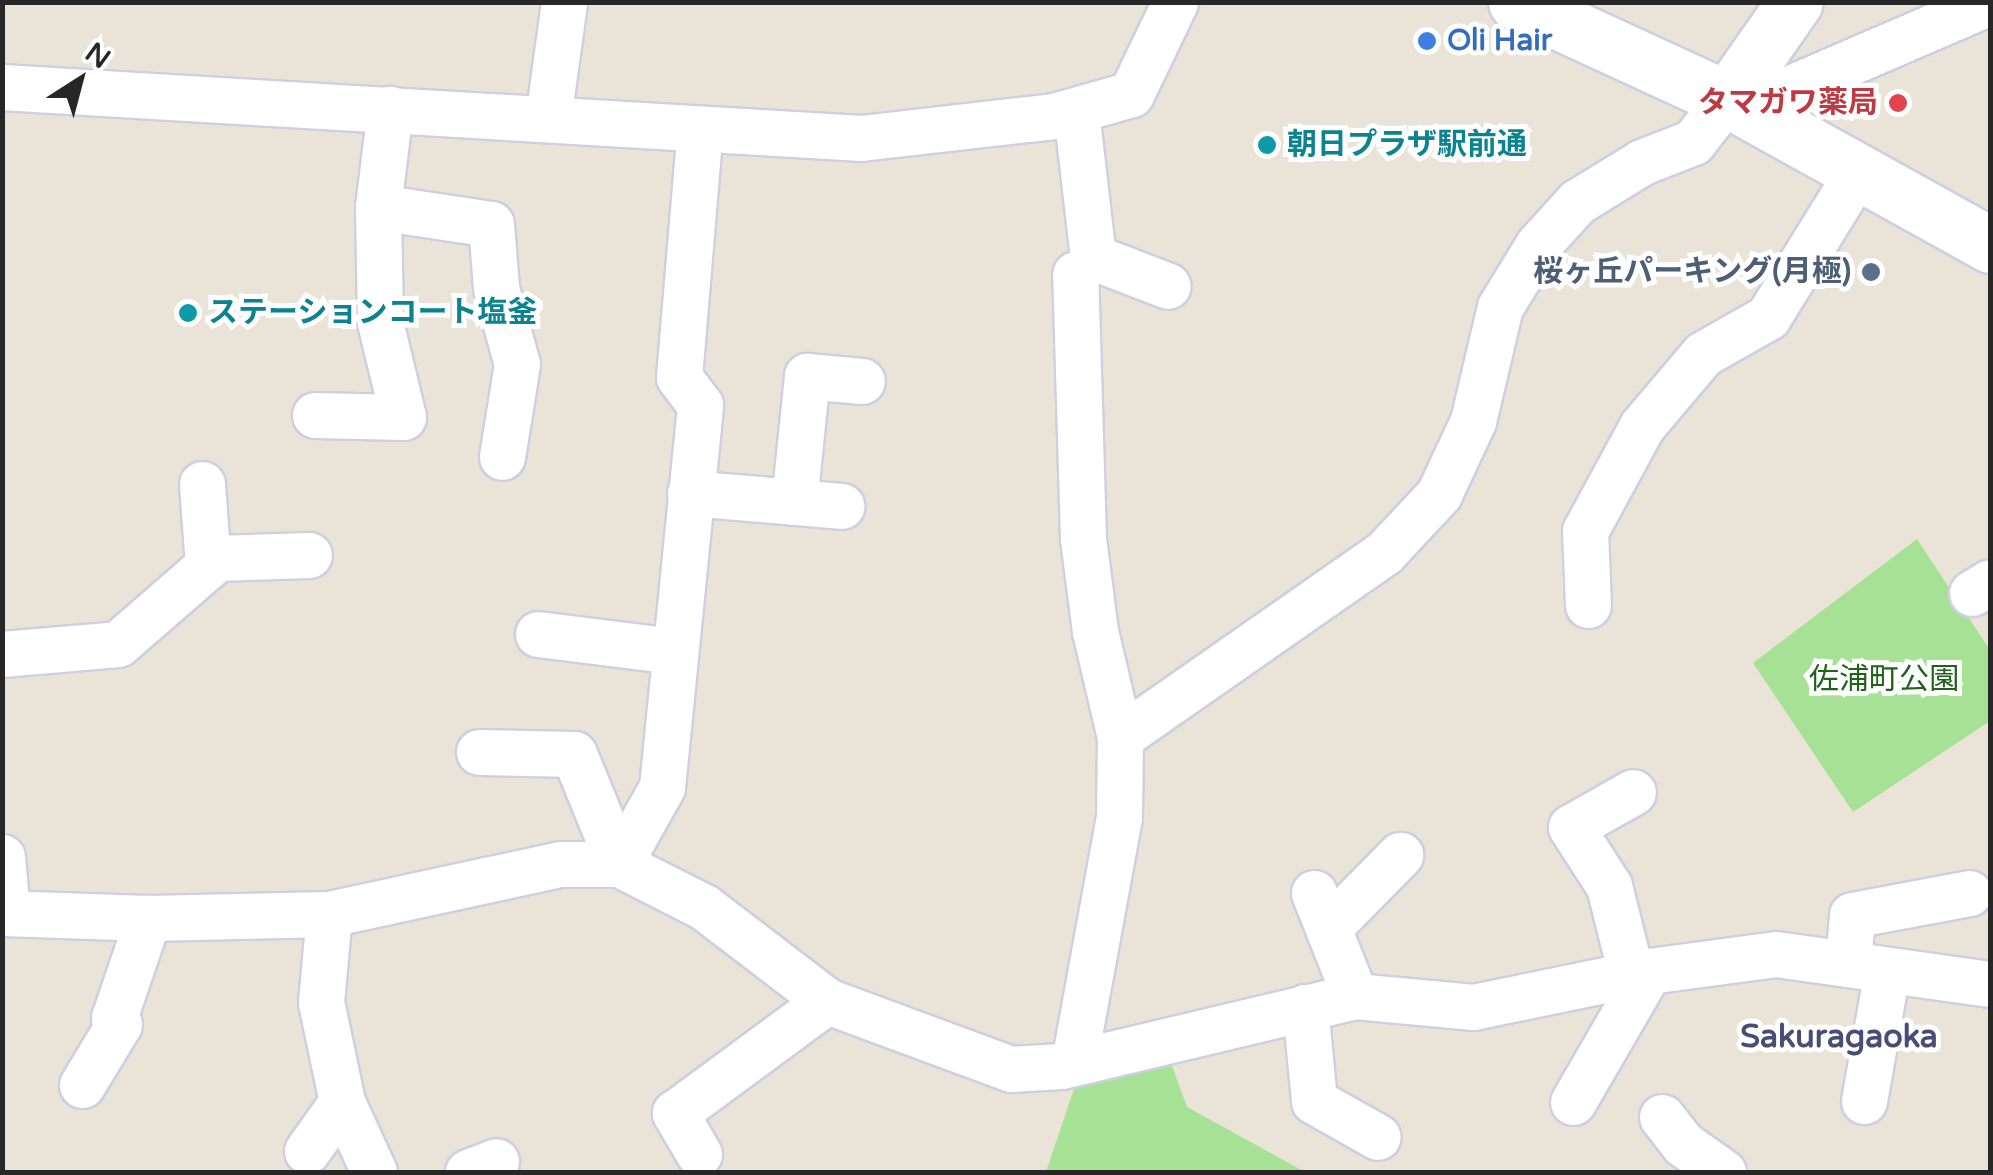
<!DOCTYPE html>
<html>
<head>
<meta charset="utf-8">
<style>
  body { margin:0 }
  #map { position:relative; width:1993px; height:1175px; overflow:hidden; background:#eae4d8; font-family:"Varela Round","Noto Sans JP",sans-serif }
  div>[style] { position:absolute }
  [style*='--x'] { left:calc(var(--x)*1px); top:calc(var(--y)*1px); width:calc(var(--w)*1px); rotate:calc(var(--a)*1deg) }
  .green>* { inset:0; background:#a7e195 }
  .roads { filter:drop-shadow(2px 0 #cecfe0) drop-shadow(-2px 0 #cecfe0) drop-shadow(0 2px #cecfe0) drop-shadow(0 -2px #cecfe0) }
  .street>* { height:45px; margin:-22.5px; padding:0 22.5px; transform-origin:22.5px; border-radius:22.5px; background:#fff }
  .secondary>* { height:55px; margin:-27.5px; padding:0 27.5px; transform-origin:27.5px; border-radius:27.5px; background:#fff }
  .dots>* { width:28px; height:28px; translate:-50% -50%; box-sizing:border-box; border:5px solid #fff; border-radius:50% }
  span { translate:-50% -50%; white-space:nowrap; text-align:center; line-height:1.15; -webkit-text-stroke:10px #fff; paint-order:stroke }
  .shop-label { font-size:30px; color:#366cbe; font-weight:700 }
  .left { translate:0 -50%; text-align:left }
  .health-label { font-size:30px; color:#be3a42; font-weight:700 }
  .right { translate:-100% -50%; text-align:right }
  .culture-label { font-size:30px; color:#0d838f; font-weight:700 }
  .service-label { font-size:30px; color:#4e5e75; font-weight:700 }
  .park-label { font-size:30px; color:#21621a }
  .neighbourhood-label { font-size:32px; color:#494c77; font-weight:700 }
  .frame { position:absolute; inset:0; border:5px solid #272727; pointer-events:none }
  .north { position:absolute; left:30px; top:30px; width:100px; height:100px; -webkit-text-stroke:8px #fff; paint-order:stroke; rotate:36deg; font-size:28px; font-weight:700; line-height:40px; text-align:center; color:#272727 }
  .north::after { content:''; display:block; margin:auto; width:35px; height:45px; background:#272727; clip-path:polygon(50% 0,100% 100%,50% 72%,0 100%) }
</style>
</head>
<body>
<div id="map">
  <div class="green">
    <div style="clip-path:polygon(1917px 539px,1990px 650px,1990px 721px,1853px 812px,1753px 663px)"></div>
    <div style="clip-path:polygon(1172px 1066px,1187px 1107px,1305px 1172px,1046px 1172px,1075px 1086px)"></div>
  </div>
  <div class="roads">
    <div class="street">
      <div style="--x:2;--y:87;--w:861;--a:3.4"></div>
      <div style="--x:861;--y:138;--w:194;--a:-6.5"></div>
      <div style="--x:1054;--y:116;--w:80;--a:-15.9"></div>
      <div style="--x:1131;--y:94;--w:102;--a:-64.4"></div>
      <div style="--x:1744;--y:108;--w:268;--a:-23.3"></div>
      <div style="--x:1076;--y:111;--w:147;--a:83.4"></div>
      <div style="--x:1093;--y:257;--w:80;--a:21.1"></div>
      <div style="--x:548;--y:118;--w:117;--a:-82.1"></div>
      <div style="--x:378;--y:207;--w:114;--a:8.6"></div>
      <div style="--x:491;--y:224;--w:64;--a:85.5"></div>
      <div style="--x:496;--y:288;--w:79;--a:74.6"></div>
      <div style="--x:517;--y:364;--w:94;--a:99.2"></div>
      <div style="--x:315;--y:415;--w:88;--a:1.3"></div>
      <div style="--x:403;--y:417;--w:98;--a:-103.6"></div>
      <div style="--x:380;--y:322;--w:115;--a:-91"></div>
      <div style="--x:378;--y:207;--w:99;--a:-83"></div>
      <div style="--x:202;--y:484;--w:82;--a:85.8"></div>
      <div style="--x:690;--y:493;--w:152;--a:4.9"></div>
      <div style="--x:794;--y:502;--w:127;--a:-84.1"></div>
      <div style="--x:807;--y:376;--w:55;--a:5.2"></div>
      <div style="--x:1972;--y:593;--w:21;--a:-31"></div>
      <div style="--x:1588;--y:605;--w:74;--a:-92.3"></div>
      <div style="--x:1585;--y:531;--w:119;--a:-61.5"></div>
      <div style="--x:1642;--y:426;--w:94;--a:-49.7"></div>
      <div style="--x:1703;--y:354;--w:75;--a:-29.6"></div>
      <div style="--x:1768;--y:317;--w:172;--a:-58.3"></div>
      <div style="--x:538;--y:634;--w:137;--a:7.1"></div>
      <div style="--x:2;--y:654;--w:116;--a:-4.9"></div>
      <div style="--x:118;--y:644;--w:131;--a:-41"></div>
      <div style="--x:217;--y:558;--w:92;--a:-1.9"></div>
      <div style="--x:1120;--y:737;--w:322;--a:-34.9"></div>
      <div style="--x:1384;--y:553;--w:81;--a:-47"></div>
      <div style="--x:1439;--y:494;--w:81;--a:-65"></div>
      <div style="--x:1473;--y:421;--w:117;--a:-76.7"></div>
      <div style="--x:1500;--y:307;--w:73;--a:-58.5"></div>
      <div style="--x:1538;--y:245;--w:58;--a:-47.8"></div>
      <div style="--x:1577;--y:202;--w:76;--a:-31.6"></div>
      <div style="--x:1642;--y:162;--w:55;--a:-21.4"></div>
      <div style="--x:1693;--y:142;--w:55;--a:-51.7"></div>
      <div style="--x:479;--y:752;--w:95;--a:1.2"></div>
      <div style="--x:574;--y:754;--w:119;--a:67.8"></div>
      <div style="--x:2;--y:857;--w:56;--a:84.9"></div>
      <div style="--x:619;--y:864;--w:88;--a:-60.8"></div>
      <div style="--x:662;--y:787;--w:384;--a:-84.3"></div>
      <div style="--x:700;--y:405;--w:35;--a:-127"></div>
      <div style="--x:679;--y:377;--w:249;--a:-85.2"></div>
      <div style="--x:1314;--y:893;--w:111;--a:68.3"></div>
      <div style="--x:2;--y:913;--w:146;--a:2"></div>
      <div style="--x:148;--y:918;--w:181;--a:-1.3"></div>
      <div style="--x:329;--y:914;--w:236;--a:-12.2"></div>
      <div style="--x:560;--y:864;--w:59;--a:0"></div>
      <div style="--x:619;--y:864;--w:95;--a:26.8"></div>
      <div style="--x:704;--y:907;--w:155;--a:37.4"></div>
      <div style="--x:827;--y:1001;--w:196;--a:20.3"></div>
      <div style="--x:1011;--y:1069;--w:50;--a:-3.4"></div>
      <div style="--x:1061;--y:1066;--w:302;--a:-13.4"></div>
      <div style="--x:1355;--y:996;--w:119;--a:5.3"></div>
      <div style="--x:1473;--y:1007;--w:180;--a:-11.6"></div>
      <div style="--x:1649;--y:971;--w:128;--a:-7.6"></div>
      <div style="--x:1776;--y:954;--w:216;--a:8"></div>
      <div style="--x:329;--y:914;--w:88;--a:95.2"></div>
      <div style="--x:321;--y:1002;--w:102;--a:78.1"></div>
      <div style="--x:342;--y:1102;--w:77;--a:65.4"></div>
      <div style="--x:1328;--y:928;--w:103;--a:-45.4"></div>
      <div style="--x:1848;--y:964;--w:49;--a:-85.3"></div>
      <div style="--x:1852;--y:915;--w:119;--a:-10.6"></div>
      <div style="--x:1631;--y:974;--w:91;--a:-104"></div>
      <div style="--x:1609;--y:886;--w:70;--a:-122.8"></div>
      <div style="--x:1571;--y:827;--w:71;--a:-29.4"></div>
      <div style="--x:1305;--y:1007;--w:94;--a:84.5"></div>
      <div style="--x:1314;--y:1101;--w:73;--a:29.4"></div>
      <div style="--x:1074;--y:1062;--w:249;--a:-79.6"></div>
      <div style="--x:1119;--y:817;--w:80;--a:-89.3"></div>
      <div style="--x:1120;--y:737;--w:109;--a:-103.3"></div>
      <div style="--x:1095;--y:631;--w:94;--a:-97.4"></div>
      <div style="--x:1083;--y:538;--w:264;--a:-91.7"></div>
      <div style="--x:82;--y:1085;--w:71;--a:-58.8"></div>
      <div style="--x:119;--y:1024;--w:8;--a:-130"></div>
      <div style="--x:114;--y:1018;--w:106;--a:-71.2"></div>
      <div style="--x:1864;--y:1101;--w:133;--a:-80"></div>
      <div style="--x:1573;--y:1102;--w:151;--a:-59.9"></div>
      <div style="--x:1662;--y:1117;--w:34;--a:52"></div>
      <div style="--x:1683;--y:1144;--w:49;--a:35"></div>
      <div style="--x:307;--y:1151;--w:60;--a:-54.5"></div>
      <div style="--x:699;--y:1154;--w:48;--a:-120.3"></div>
      <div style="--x:675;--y:1113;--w:189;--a:-36.4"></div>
      <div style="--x:468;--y:1172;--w:30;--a:-21"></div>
    </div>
    <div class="secondary">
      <div style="--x:1516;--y:2;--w:232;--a:24.7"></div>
      <div style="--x:1727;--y:99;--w:301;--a:29"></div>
      <div style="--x:1727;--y:99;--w:118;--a:-55"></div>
    </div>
  </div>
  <div class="dots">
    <div style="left:1427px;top:41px;background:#3f7fe0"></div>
    <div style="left:1898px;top:103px;background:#e0444e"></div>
    <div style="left:1267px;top:145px;background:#0f9aa8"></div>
    <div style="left:1871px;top:272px;background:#5c6f8a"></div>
    <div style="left:188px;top:313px;background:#0f9aa8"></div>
  </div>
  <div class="shop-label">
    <span class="left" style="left:1447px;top:41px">Oli Hair</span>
  </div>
  <div class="health-label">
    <span class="right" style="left:1878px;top:103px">タマガワ薬局</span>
  </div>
  <div class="culture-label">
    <span class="left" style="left:1287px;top:145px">朝日プラザ駅前通</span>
    <span class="left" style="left:208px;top:313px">ステーションコート塩釜</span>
  </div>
  <div class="service-label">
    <span class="right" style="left:1851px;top:272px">桜ヶ丘パーキング(月極)</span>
  </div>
  <div class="park-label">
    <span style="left:1884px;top:680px">佐浦町公園</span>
  </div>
  <div class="neighbourhood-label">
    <span style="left:1839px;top:1037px">Sakuragaoka</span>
  </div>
  <div class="frame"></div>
  <div class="north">N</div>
</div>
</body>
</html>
